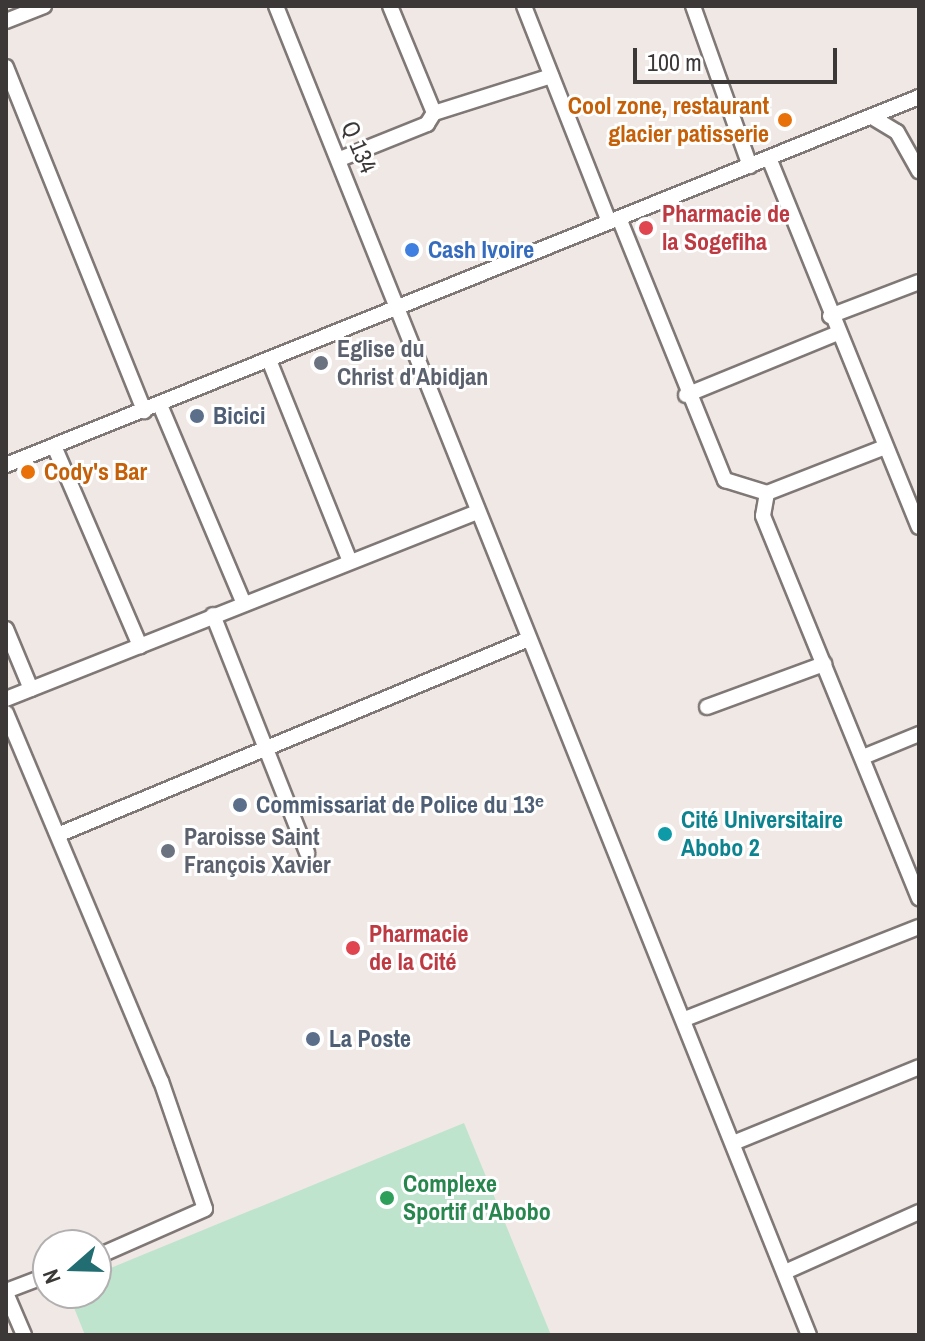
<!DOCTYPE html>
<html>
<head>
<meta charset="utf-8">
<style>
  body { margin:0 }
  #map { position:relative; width:925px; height:1341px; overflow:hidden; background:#f0e8e5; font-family:"Archivo Narrow",sans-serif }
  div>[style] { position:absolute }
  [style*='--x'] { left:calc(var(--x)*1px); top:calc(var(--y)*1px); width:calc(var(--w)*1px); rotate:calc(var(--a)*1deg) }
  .green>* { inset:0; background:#bee4cd }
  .roads { filter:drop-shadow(2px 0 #7f7876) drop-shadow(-2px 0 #7f7876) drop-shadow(0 2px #7f7876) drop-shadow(0 -2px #7f7876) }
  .minor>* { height:14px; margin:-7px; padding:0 7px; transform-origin:7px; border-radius:7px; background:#fff }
  .dots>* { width:22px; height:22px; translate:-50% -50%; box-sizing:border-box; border:4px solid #fff; border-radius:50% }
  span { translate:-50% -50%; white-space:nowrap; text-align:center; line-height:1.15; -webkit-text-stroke:6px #fff; paint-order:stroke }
  .food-label { font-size:24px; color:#c56008; font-weight:700 }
  .right { translate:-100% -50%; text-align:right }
  .left { translate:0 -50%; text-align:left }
  .street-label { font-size:24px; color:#3b3837 }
  .health-label { font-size:24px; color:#be3a42; font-weight:700 }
  .shop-label { font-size:24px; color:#366cbe; font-weight:700 }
  .worship-label { font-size:24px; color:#5b616d; font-weight:700 }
  .service-label { font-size:24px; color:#4e5e75; font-weight:700 }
  .culture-label { font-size:24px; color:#0d838f; font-weight:700 }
  .leisure-label { font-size:24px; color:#27864d; font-weight:700 }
  .frame { position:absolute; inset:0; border:8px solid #3b3837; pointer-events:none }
  .north { position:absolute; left:32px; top:1229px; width:80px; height:80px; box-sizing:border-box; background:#fff; border:2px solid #b1afaf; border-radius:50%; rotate:250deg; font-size:22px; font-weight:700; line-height:32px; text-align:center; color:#3b3837 }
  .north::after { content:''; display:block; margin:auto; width:28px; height:36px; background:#216d71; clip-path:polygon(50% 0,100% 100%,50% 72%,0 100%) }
  .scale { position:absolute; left:633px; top:48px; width:204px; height:36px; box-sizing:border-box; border:4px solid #3b3837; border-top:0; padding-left:10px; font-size:24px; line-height:28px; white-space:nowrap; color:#3b3837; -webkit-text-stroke:6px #fff; paint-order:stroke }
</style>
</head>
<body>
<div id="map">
  <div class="green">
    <div style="clip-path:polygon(464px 1123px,551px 1335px,85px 1335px,68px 1293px,96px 1293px,96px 1274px)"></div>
  </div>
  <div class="roads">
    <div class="minor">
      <div style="--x:276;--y:6;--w:1432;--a:68.15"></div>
      <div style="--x:390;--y:6;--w:116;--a:67.6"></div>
      <div style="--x:524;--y:6;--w:232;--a:68.5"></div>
      <div style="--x:693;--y:6;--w:170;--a:70.4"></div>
      <div style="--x:6;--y:21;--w:41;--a:-21.5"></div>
      <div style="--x:6;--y:67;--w:371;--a:68.1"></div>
      <div style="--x:872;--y:117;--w:29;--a:31"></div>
      <div style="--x:897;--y:132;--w:45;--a:60.6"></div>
      <div style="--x:769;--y:158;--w:398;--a:67.9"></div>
      <div style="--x:340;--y:159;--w:94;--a:-21.9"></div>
      <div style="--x:427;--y:124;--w:13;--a:-58"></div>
      <div style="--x:434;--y:113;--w:123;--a:-17.5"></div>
      <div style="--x:619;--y:218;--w:283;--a:68"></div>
      <div style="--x:725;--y:480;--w:44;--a:17.2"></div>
      <div style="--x:767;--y:493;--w:127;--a:-21.3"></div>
      <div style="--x:830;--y:316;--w:95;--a:-20.9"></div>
      <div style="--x:269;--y:360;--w:217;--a:68.1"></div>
      <div style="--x:686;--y:395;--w:164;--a:-22.2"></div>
      <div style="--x:160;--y:405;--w:216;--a:67.1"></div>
      <div style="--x:54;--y:446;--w:218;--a:66.7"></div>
      <div style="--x:6;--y:465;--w:984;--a:-21.95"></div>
      <div style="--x:767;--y:493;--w:23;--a:100"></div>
      <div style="--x:763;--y:516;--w:413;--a:67.8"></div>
      <div style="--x:213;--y:615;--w:256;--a:68.4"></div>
      <div style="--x:6;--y:629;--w:65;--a:67.4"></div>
      <div style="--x:6;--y:699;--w:507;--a:-21.65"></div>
      <div style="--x:707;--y:707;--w:125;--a:-20.2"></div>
      <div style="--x:6;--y:713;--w:399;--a:67.2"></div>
      <div style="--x:161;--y:1081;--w:135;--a:71"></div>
      <div style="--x:205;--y:1209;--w:119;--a:156.2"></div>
      <div style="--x:863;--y:757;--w:61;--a:-22.3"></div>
      <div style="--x:60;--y:834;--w:508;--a:-22.58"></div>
      <div style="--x:685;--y:1019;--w:251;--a:-21.5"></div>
      <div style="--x:733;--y:1143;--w:201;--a:-22.2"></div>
      <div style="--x:785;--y:1272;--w:147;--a:-24.1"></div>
      <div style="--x:6;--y:1291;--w:45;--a:-20.9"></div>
      <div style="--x:6;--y:1293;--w:46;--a:66.8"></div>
    </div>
  </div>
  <div class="dots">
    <div style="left:785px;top:120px;background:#e8710a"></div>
    <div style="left:646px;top:228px;background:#e0444e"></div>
    <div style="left:412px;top:250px;background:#3f7fe0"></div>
    <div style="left:321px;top:363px;background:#6b7280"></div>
    <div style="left:197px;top:416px;background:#5c6f8a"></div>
    <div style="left:28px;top:472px;background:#e8710a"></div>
    <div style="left:240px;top:805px;background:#5c6f8a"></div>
    <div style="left:665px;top:834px;background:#0f9aa8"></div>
    <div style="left:168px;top:851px;background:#6b7280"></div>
    <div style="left:353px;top:948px;background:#e0444e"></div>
    <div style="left:313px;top:1039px;background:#5c6f8a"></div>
    <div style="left:387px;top:1198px;background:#2e9e5b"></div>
  </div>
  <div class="food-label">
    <span class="right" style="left:769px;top:120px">Cool zone, restaurant<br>glacier patisserie</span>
    <span class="left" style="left:44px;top:472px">Cody's Bar</span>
  </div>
  <div class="street-label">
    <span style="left:359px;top:147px;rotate:67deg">Q 134</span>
  </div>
  <div class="health-label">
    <span class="left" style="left:662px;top:228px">Pharmacie de<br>la Sogefiha</span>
    <span class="left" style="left:369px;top:948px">Pharmacie<br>de la Cité</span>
  </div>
  <div class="shop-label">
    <span class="left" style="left:428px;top:250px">Cash Ivoire</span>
  </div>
  <div class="worship-label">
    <span class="left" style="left:337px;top:363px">Eglise du<br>Christ d'Abidjan</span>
    <span class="left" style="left:184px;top:851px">Paroisse Saint<br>François Xavier</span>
  </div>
  <div class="service-label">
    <span class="left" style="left:213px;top:416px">Bicici</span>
    <span class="left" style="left:256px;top:805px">Commissariat de Police du 13ᵉ</span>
    <span class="left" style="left:329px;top:1039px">La Poste</span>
  </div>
  <div class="culture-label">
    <span class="left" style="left:681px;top:834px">Cité Universitaire<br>Abobo 2</span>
  </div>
  <div class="leisure-label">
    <span class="left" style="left:403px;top:1198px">Complexe<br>Sportif d'Abobo</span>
  </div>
  <div class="frame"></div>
  <div class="north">N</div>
  <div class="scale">100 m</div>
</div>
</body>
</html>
